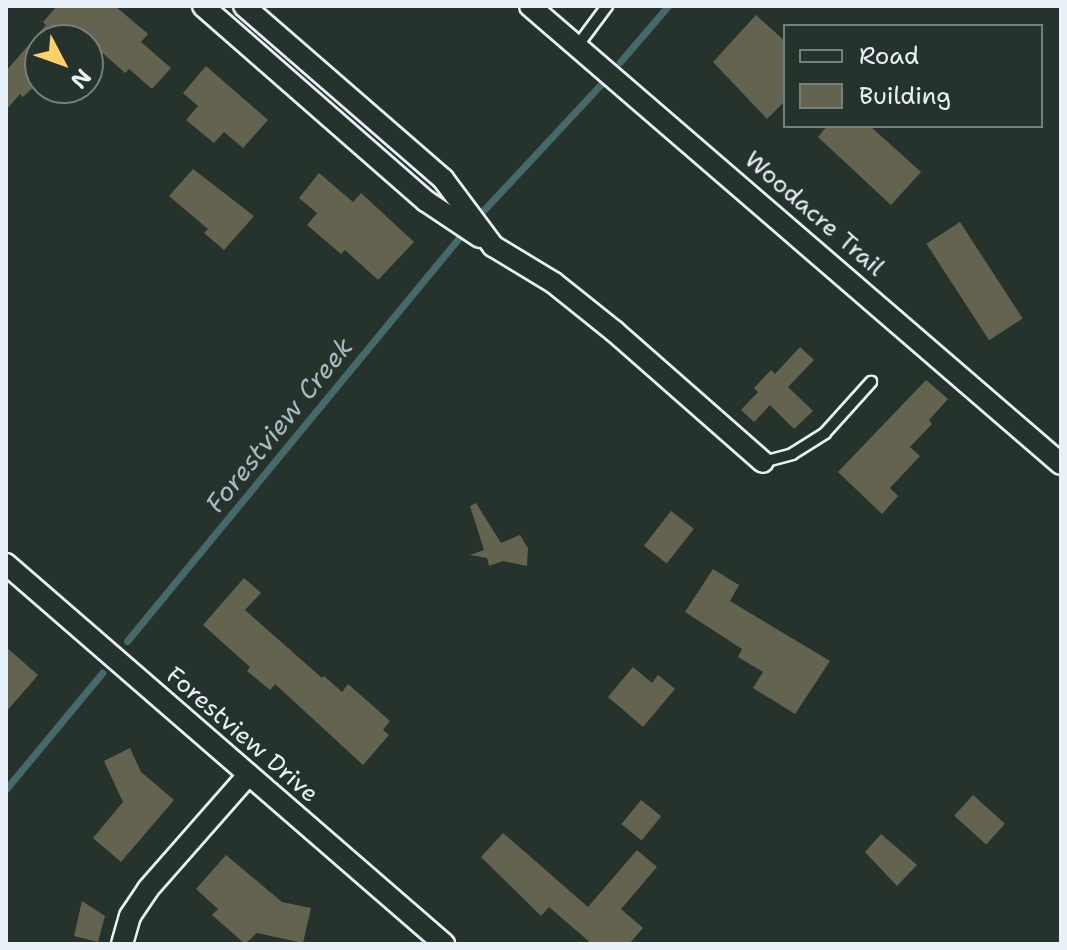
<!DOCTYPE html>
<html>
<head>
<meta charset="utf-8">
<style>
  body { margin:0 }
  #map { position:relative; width:1067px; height:950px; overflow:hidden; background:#26332d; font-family:"Shantell Sans",sans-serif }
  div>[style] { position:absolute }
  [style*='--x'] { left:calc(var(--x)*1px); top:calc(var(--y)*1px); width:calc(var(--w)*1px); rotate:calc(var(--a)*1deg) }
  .stream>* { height:7px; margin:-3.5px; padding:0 3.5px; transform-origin:3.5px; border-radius:3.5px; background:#466a6b }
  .building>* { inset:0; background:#64634f; transform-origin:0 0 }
  .roads { filter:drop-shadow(2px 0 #e8f1f8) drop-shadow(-2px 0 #e8f1f8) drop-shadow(0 2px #e8f1f8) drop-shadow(0 -2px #e8f1f8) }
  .lane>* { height:10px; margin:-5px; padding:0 5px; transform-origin:5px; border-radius:5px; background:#26332d }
  .street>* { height:20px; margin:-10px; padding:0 10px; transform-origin:10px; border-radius:10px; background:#26332d }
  span { translate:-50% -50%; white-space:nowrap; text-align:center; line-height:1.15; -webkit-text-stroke:8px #26332d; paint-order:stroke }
  .street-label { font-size:24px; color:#e8f1f8 }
  .water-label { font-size:26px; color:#a7bbc0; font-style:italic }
  .frame { position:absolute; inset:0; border:8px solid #e8f1f8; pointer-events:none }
  .legend { position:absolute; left:783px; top:24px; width:260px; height:104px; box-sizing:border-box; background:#26332d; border:2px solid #747f7e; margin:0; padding:10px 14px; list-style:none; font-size:24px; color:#e8f1f8 }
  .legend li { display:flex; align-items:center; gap:16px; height:40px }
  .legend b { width:40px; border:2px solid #747f7e }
  .north { position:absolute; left:24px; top:24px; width:80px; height:80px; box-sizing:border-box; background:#26332d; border:2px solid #747f7e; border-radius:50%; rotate:131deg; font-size:22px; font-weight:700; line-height:32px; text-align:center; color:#e8f1f8 }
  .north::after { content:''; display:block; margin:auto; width:28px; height:36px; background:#ffd166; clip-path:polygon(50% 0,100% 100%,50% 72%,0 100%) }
</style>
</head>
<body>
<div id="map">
  <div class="stream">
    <div style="--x:620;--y:62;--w:74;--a:-49.4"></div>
    <div style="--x:480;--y:214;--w:186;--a:-47"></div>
    <div style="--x:127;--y:641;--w:527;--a:-50.54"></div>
    <div style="--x:6;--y:789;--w:151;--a:-50.4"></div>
  </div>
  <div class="building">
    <div style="clip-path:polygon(57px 6px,115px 6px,148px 34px,141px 42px,171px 68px,152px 89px,129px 69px,125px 73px,88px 40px,40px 40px,40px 81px,23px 97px,20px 94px,6px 110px,6px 71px,46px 25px,43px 22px)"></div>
    <div style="clip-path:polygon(756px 15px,785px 41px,785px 101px,767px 119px,713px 62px)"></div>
    <div style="clip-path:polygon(206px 66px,268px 120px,243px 148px,224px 132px,214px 143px,186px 120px,198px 106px,183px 93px)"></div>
    <div style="clip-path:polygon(827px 126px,870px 126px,921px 172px,891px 205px,818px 137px)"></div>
    <div style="clip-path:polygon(193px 169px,254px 216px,224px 250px,204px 233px,208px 229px,169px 196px)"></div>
    <div style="clip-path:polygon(319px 173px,353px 202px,361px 193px,414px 242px,378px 280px,345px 250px,341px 254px,307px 225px,317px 213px,299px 198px)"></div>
    <div style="left:960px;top:222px;width:115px;height:40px;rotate:57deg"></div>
    <div style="clip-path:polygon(800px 347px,814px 360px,788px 387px,813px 411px,794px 429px,770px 405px,754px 422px,741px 410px,758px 392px,754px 388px,771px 370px,775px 374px)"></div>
    <div style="clip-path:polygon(926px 380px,948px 399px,929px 420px,932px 424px,910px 447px,920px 456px,890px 488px,898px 496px,882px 514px,838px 472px)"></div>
    <div style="clip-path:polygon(476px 503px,501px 543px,520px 535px,528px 548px,527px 566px,503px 561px,489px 566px,487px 558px,470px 555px,484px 550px,470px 506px)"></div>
    <div style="left:671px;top:511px;width:29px;height:44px;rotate:38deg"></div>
    <div style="clip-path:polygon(713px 569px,739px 585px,730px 601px,830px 661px,795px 714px,753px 688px,763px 672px,738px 657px,742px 649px,685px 612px)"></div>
    <div style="clip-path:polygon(244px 578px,261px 593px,245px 610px,322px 678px,324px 676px,342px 692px,348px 684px,390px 721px,383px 730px,389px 735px,363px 765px,275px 684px,270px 690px,247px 671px,250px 667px,203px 625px)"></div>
    <div style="clip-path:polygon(6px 647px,38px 675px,6px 712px)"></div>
    <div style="clip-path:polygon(633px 667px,652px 683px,658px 675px,675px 689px,643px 727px,608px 697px)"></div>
    <div style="clip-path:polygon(130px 748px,141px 772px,174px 800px,121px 862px,93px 838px,123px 802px,104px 761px)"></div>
    <div style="left:973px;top:795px;width:43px;height:28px;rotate:42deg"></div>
    <div style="left:641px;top:800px;width:26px;height:31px;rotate:39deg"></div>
    <div style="clip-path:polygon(503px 833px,588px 907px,637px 850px,657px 867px,621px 909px,643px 928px,629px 944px,592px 944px,549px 907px,541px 916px,481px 857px)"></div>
    <div style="clip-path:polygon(881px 834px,917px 865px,897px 886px,865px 852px)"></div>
    <div style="clip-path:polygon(226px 855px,282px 902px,311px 908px,303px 943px,257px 933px,245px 944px,212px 915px,218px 909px,196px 889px)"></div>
    <div style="clip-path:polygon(82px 901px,105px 916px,98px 942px,74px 936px)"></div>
  </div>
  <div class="roads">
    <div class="lane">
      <div style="--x:578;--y:45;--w:49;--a:-53.4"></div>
      <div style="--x:763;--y:462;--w:30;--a:-15"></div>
      <div style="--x:792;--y:454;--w:39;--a:-32"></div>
      <div style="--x:825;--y:433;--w:69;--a:-48"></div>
    </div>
    <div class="street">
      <div style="--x:203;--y:6;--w:296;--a:41.2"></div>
      <div style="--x:426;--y:201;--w:65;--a:33.7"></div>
      <div style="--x:244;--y:6;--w:264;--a:41"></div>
      <div style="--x:443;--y:179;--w:84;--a:53.3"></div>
      <div style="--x:493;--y:246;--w:71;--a:31.2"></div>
      <div style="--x:554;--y:283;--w:77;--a:38.7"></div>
      <div style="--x:614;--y:331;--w:198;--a:41.3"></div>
      <div style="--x:530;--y:6;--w:701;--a:40.78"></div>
      <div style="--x:6;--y:564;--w:580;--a:40.94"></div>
      <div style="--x:122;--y:944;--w:29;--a:-74"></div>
      <div style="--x:130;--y:916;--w:32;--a:-56"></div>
      <div style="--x:148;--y:889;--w:152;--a:-48.7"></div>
    </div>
  </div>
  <div class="street-label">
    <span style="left:814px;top:214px;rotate:41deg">Woodacre Trail</span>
    <span style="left:242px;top:735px;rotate:41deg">Forestview Drive</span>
  </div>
  <div class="water-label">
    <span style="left:279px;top:425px;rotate:-51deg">Forestview Creek</span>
  </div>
  <div class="frame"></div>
  <ul class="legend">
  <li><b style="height:10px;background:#26332d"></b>Road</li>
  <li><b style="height:22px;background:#64634f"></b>Building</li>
  </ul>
  <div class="north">N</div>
</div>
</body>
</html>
